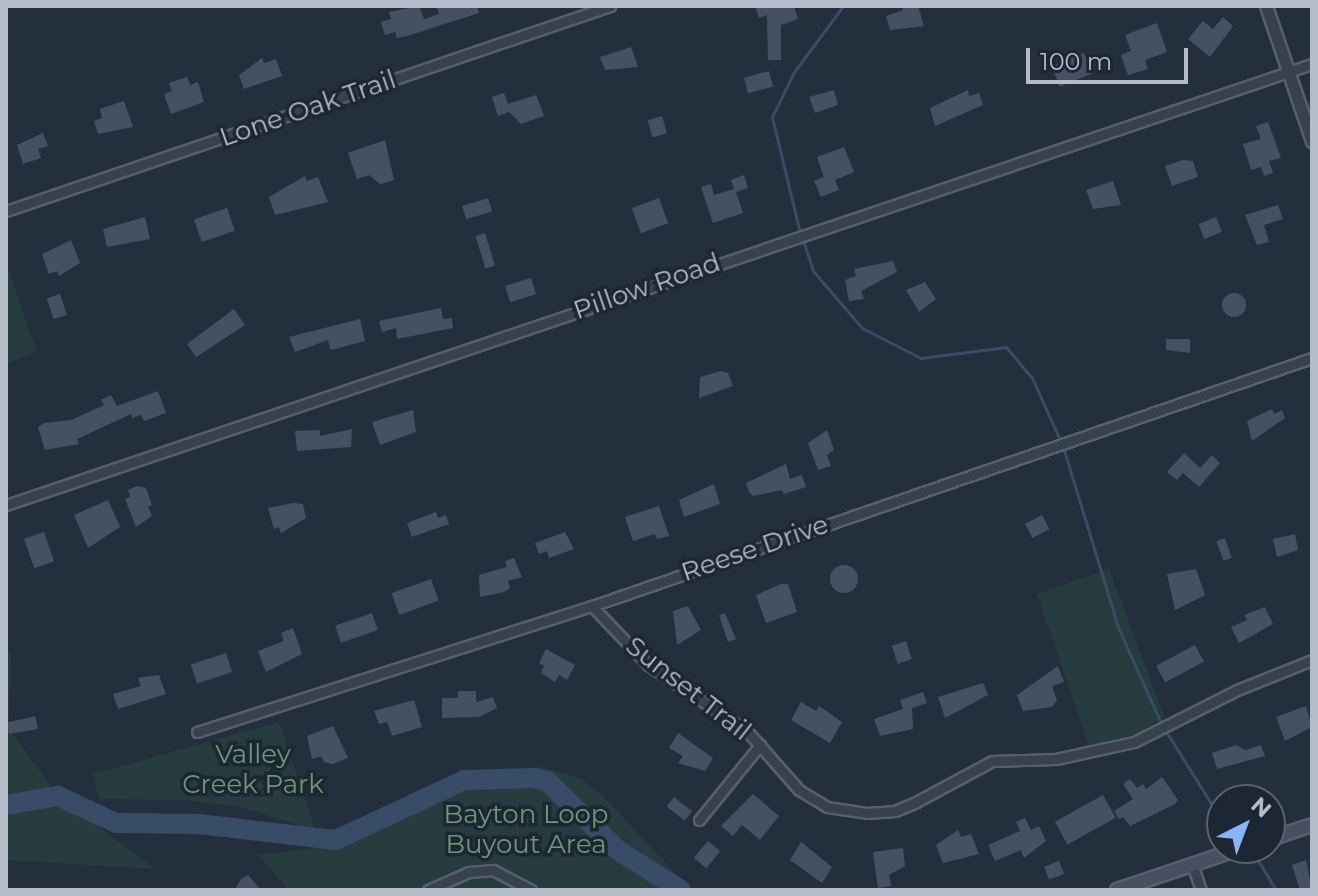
<!DOCTYPE html>
<html>
<head>
<meta charset="utf-8">
<style>
  body { margin:0 }
  #map { position:relative; width:1318px; height:896px; overflow:hidden; background:#242f3e; font-family:Montserrat,sans-serif }
  div>[style] { position:absolute }
  [style*='--x'] { left:calc(var(--x)*1px); top:calc(var(--y)*1px); width:calc(var(--w)*1px); rotate:calc(var(--a)*1deg) }
  .green>* { inset:0; background:#263c3f }
  .stream>* { height:3px; margin:-1.5px; padding:0 1.5px; transform-origin:1.5px; border-radius:1.5px; background:#394c67 }
  .river>* { height:20px; margin:-10px; padding:0 10px; transform-origin:10px; border-radius:10px; background:#394c67 }
  .building>* { inset:0; background:#455162; transform-origin:0 0 }
  .round { border-radius:50% }
  .roads { filter:drop-shadow(2px 0 #565f6c) drop-shadow(-2px 0 #565f6c) drop-shadow(0 2px #565f6c) drop-shadow(0 -2px #565f6c) }
  .minor>* { height:9px; margin:-4.5px; padding:0 4.5px; transform-origin:4.5px; border-radius:4.5px; background:#38414e }
  .tertiary>* { height:11px; margin:-5.5px; padding:0 5.5px; transform-origin:5.5px; border-radius:5.5px; background:#38414e }
  .secondary>* { height:12px; margin:-6px; padding:0 6px; transform-origin:6px; border-radius:6px; background:#465061 }
  span { translate:-50% -50%; white-space:nowrap; text-align:center; line-height:1.15; -webkit-text-stroke:7px #1d2633; paint-order:stroke }
  .street-label { font-size:26px; color:#b4bcc9 }
  .park-label { font-size:26px; color:#6b9a76 }
  .frame { position:absolute; inset:0; border:8px solid #b4bcc9; pointer-events:none }
  .north { position:absolute; left:1206px; top:784px; width:80px; height:80px; box-sizing:border-box; background:#1d2633; border:2px solid #59626f; border-radius:50%; rotate:42deg; font-size:22px; font-weight:700; line-height:32px; text-align:center; color:#b4bcc9 }
  .north::after { content:''; display:block; margin:auto; width:28px; height:36px; background:#8ab4f8; clip-path:polygon(50% 0,100% 100%,50% 72%,0 100%) }
  .scale { position:absolute; left:1026px; top:48px; width:162px; height:36px; box-sizing:border-box; border:4px solid #b4bcc9; border-top:0; padding-left:10px; font-size:24px; line-height:28px; white-space:nowrap; color:#b4bcc9; -webkit-text-stroke:6px #1d2633; paint-order:stroke }
</style>
</head>
<body>
<div id="map">
  <div class="green">
    <div style="clip-path:polygon(6px 264px,37px 352px,6px 364px)"></div>
    <div style="clip-path:polygon(1109px 569px,1164px 716px,1139px 733px,1089px 746px,1037px 594px)"></div>
    <div style="clip-path:polygon(6px 644px,11px 654px,9px 729px,58px 796px,155px 869px,6px 860px)"></div>
    <div style="clip-path:polygon(279px 722px,315px 830px,333px 829px,481px 770px,541px 767px,580px 778px,604px 797px,691px 890px,289px 890px,258px 855px,314px 848px,314px 830px,242px 807px,184px 800px,99px 799px,93px 774px)"></div>
  </div>
  <div class="stream">
    <div style="--x:800;--y:233;--w:119;--a:-103.6"></div>
    <div style="--x:772;--y:117;--w:50;--a:-63.9"></div>
    <div style="--x:794;--y:72;--w:82;--a:-53.4"></div>
    <div style="--x:803;--y:240;--w:33;--a:72"></div>
    <div style="--x:813;--y:271;--w:75;--a:49.3"></div>
    <div style="--x:862;--y:328;--w:66;--a:27"></div>
    <div style="--x:921;--y:358;--w:86;--a:-7.4"></div>
    <div style="--x:1006;--y:347;--w:40;--a:50"></div>
    <div style="--x:1032;--y:378;--w:68;--a:65.7"></div>
    <div style="--x:1063;--y:447;--w:188;--a:73"></div>
    <div style="--x:1118;--y:627;--w:103;--a:65.9"></div>
    <div style="--x:1167;--y:733;--w:104;--a:58"></div>
    <div style="--x:1256;--y:857;--w:39;--a:59"></div>
  </div>
  <div class="river">
    <div style="--x:6;--y:805;--w:53;--a:-9.8"></div>
    <div style="--x:58;--y:796;--w:64;--a:25"></div>
    <div style="--x:116;--y:823;--w:83;--a:0.7"></div>
    <div style="--x:199;--y:824;--w:138;--a:6.7"></div>
    <div style="--x:336;--y:840;--w:141;--a:-25.1"></div>
    <div style="--x:464;--y:780;--w:70;--a:-1.6"></div>
    <div style="--x:534;--y:778;--w:13;--a:13"></div>
    <div style="--x:547;--y:781;--w:100;--a:44.2"></div>
    <div style="--x:619;--y:851;--w:73;--a:32.2"></div>
  </div>
  <div class="building">
    <div style="clip-path:polygon(419px 6px,424px 19px,439px 14px,436px 6px,477px 6px,479px 13px,407px 36px,397px 38px,395px 32px,385px 35px,381px 22px,391px 19px,389px 12px)"></div>
    <div style="clip-path:polygon(755px 6px,794px 6px,798px 19px,781px 25px,781px 60px,768px 60px,767px 15px,759px 18px)"></div>
    <div style="clip-path:polygon(902px 6px,918px 6px,924px 26px,890px 30px,886px 16px,903px 10px)"></div>
    <div style="clip-path:polygon(1223px 17px,1233px 26px,1210px 57px,1188px 39px,1203px 21px,1213px 29px)"></div>
    <div style="clip-path:polygon(1157px 23px,1167px 52px,1145px 60px,1148px 69px,1128px 75px,1121px 55px,1131px 51px,1125px 35px)"></div>
    <div style="clip-path:polygon(631px 47px,638px 67px,605px 70px,600px 57px)"></div>
    <div style="left:1084px;top:53px;width:22px;height:35px;rotate:68deg"></div>
    <div style="clip-path:polygon(262px 58px,264px 63px,276px 59px,282px 76px,244px 89px,239px 75px)"></div>
    <div style="left:769px;top:71px;width:16px;height:26px;rotate:75deg"></div>
    <div style="clip-path:polygon(187px 77px,190px 85px,198px 82px,204px 102px,171px 114px,164px 94px,172px 91px,169px 83px)"></div>
    <div style="clip-path:polygon(834px 90px,838px 105px,815px 113px,809px 97px)"></div>
    <div style="clip-path:polygon(968px 90px,969px 96px,979px 93px,983px 105px,935px 126px,930px 108px)"></div>
    <div style="clip-path:polygon(504px 93px,508px 104px,536px 95px,544px 116px,521px 124px,509px 112px,498px 116px,492px 97px)"></div>
    <div style="clip-path:polygon(124px 101px,133px 127px,98px 134px,94px 121px,102px 118px,100px 109px)"></div>
    <div style="left:662px;top:116px;width:18px;height:15px;rotate:74deg"></div>
    <div style="clip-path:polygon(1268px 122px,1281px 158px,1269px 161px,1273px 173px,1264px 176px,1261px 167px,1251px 170px,1243px 144px,1261px 139px,1256px 126px)"></div>
    <div style="clip-path:polygon(43px 133px,48px 146px,38px 149px,41px 158px,23px 164px,17px 145px)"></div>
    <div style="clip-path:polygon(385px 140px,394px 180px,380px 184px,369px 175px,357px 179px,348px 153px)"></div>
    <div style="clip-path:polygon(844px 147px,854px 172px,835px 180px,839px 190px,821px 197px,814px 181px,824px 177px,817px 157px)"></div>
    <div style="clip-path:polygon(1183px 160px,1193px 161px,1198px 177px,1172px 186px,1165px 166px)"></div>
    <div style="clip-path:polygon(744px 175px,748px 188px,736px 192px,743px 213px,713px 223px,701px 187px,711px 184px,714px 195px,734px 189px,731px 180px)"></div>
    <div style="clip-path:polygon(305px 176px,307px 181px,318px 177px,328px 202px,275px 215px,269px 197px)"></div>
    <div style="clip-path:polygon(1113px 181px,1121px 205px,1093px 209px,1086px 190px)"></div>
    <div style="left:488px;top:198px;width:14px;height:27px;rotate:73deg"></div>
    <div style="left:659px;top:198px;width:27px;height:29px;rotate:70deg"></div>
    <div style="clip-path:polygon(1278px 205px,1283px 219px,1264px 225px,1269px 242px,1257px 245px,1245px 215px)"></div>
    <div style="left:227px;top:208px;width:24px;height:35px;rotate:71deg"></div>
    <div style="clip-path:polygon(145px 217px,150px 239px,107px 247px,103px 229px)"></div>
    <div style="left:1216px;top:217px;width:16px;height:19px;rotate:68deg"></div>
    <div style="left:485px;top:233px;width:34px;height:10px;rotate:73deg"></div>
    <div style="clip-path:polygon(71px 240px,80px 263px,59px 276px,57px 271px,49px 274px,42px 254px)"></div>
    <div style="clip-path:polygon(893px 261px,897px 272px,861px 291px,864px 299px,849px 301px,845px 280px,856px 276px,854px 269px)"></div>
    <div style="left:531px;top:278px;width:17px;height:27px;rotate:73deg"></div>
    <div style="clip-path:polygon(925px 282px,936px 299px,919px 312px,906px 290px)"></div>
    <div class="round" style="left:1222px;top:293px;width:24px;height:24px"></div>
    <div style="left:60px;top:294px;width:22px;height:14px;rotate:72deg"></div>
    <div style="clip-path:polygon(441px 308px,443px 319px,452px 318px,453px 328px,397px 339px,396px 328px,382px 332px,379px 321px)"></div>
    <div style="clip-path:polygon(234px 309px,245px 325px,196px 357px,187px 344px)"></div>
    <div style="clip-path:polygon(360px 319px,365px 341px,335px 349px,330px 350px,328px 340px,295px 352px,289px 337px)"></div>
    <div style="clip-path:polygon(1166px 339px,1190px 339px,1190px 353px,1166px 350px)"></div>
    <div style="clip-path:polygon(721px 371px,728px 373px,733px 386px,699px 398px,700px 377px)"></div>
    <div style="clip-path:polygon(158px 391px,166px 413px,144px 421px,141px 415px,132px 418px,131px 414px,77px 439px,79px 444px,45px 450px,38px 427px,44px 423px,71px 420px,104px 405px,101px 400px,111px 395px,117px 406px)"></div>
    <div style="clip-path:polygon(1272px 409px,1274px 414px,1282px 410px,1285px 418px,1252px 441px,1247px 421px)"></div>
    <div style="clip-path:polygon(413px 410px,416px 432px,380px 445px,372px 422px)"></div>
    <div style="clip-path:polygon(352px 429px,351px 447px,297px 451px,295px 431px,320px 430px,320px 436px)"></div>
    <div style="clip-path:polygon(827px 430px,834px 450px,827px 455px,831px 466px,818px 470px,808px 443px)"></div>
    <div style="clip-path:polygon(1184px 453px,1200px 468px,1212px 455px,1220px 463px,1199px 487px,1183px 473px,1177px 480px,1167px 472px)"></div>
    <div style="clip-path:polygon(786px 464px,790px 479px,802px 475px,806px 487px,784px 494px,782px 490px,753px 496px,749px 492px,746px 483px)"></div>
    <div style="clip-path:polygon(714px 484px,720px 504px,684px 517px,679px 500px)"></div>
    <div style="clip-path:polygon(137px 486px,146px 488px,152px 505px,148px 507px,152px 516px,136px 527px,125px 499px,130px 497px,128px 490px)"></div>
    <div style="clip-path:polygon(108px 500px,120px 527px,88px 548px,74px 515px)"></div>
    <div style="clip-path:polygon(293px 503px,303px 504px,306px 518px,281px 533px,279px 527px,274px 529px,268px 508px)"></div>
    <div style="clip-path:polygon(659px 506px,669px 536px,657px 539px,655px 534px,633px 541px,625px 517px)"></div>
    <div style="clip-path:polygon(436px 512px,438px 518px,446px 515px,449px 524px,412px 537px,407px 523px)"></div>
    <div style="left:1042px;top:515px;width:16px;height:19px;rotate:63deg"></div>
    <div style="left:44px;top:532px;width:31px;height:21px;rotate:71deg"></div>
    <div style="clip-path:polygon(565px 532px,574px 549px,549px 558px,547px 551px,539px 554px,535px 543px)"></div>
    <div style="clip-path:polygon(1295px 534px,1298px 550px,1277px 557px,1273px 539px)"></div>
    <div style="left:1225px;top:538px;width:21px;height:9px;rotate:71deg"></div>
    <div style="clip-path:polygon(514px 558px,522px 577px,508px 581px,510px 588px,504px 592px,480px 597px,479px 575px,507px 567px,505px 561px)"></div>
    <div class="round" style="left:830px;top:565px;width:28px;height:28px"></div>
    <div style="clip-path:polygon(1196px 569px,1205px 595px,1175px 610px,1167px 574px)"></div>
    <div style="left:431px;top:579px;width:23px;height:42px;rotate:70deg"></div>
    <div style="clip-path:polygon(781px 584px,788px 584px,797px 612px,766px 623px,756px 595px)"></div>
    <div style="clip-path:polygon(688px 606px,701px 630px,677px 645px,673px 611px)"></div>
    <div style="clip-path:polygon(1265px 607px,1273px 624px,1239px 643px,1231px 627px,1247px 620px,1244px 615px)"></div>
    <div style="left:372px;top:613px;width:18px;height:39px;rotate:71deg"></div>
    <div style="clip-path:polygon(725px 613px,736px 639px,728px 642px,719px 615px)"></div>
    <div style="clip-path:polygon(293px 628px,302px 654px,266px 672px,258px 651px,284px 641px,281px 633px)"></div>
    <div style="left:906px;top:641px;width:19px;height:15px;rotate:72deg"></div>
    <div style="left:1195px;top:645px;width:19px;height:44px;rotate:62deg"></div>
    <div style="clip-path:polygon(546px 649px,575px 665px,567px 680px,559px 675px,555px 682px,541px 673px,544px 666px,539px 663px)"></div>
    <div style="left:226px;top:653px;width:20px;height:37px;rotate:72deg"></div>
    <div style="clip-path:polygon(1058px 666px,1064px 682px,1052px 686px,1057px 700px,1052px 707px,1023px 711px,1017px 695px)"></div>
    <div style="clip-path:polygon(159px 675px,166px 694px,118px 709px,113px 694px,141px 686px,138px 678px)"></div>
    <div style="clip-path:polygon(983px 683px,988px 695px,945px 718px,938px 697px)"></div>
    <div style="clip-path:polygon(458px 691px,476px 691px,476px 702px,493px 697px,497px 708px,479px 717px,442px 718px,442px 698px,458px 698px)"></div>
    <div style="clip-path:polygon(923px 692px,927px 703px,912px 708px,913px 729px,880px 736px,874px 719px,903px 709px,900px 700px)"></div>
    <div style="clip-path:polygon(414px 700px,422px 727px,392px 736px,387px 722px,379px 724px,374px 711px)"></div>
    <div style="clip-path:polygon(801px 702px,816px 711px,819px 706px,842px 722px,830px 743px,791px 720px)"></div>
    <div style="clip-path:polygon(1306px 706px,1312px 727px,1285px 741px,1276px 717px)"></div>
    <div style="clip-path:polygon(35px 716px,38px 729px,9px 734px,6px 723px)"></div>
    <div style="clip-path:polygon(333px 726px,348px 758px,333px 764px,324px 762px,321px 756px,312px 759px,307px 736px)"></div>
    <div style="clip-path:polygon(678px 733px,713px 758px,705px 771px,678px 763px,683px 756px,669px 748px)"></div>
    <div style="clip-path:polygon(1236px 745px,1245px 750px,1261px 745px,1265px 756px,1217px 769px,1212px 753px)"></div>
    <div style="clip-path:polygon(1162px 777px,1178px 800px,1175px 804px,1130px 826px,1123px 817px,1119px 819px,1114px 811px,1133px 799px,1123px 784px,1130px 779px,1137px 788px,1143px 784px,1146px 789px)"></div>
    <div style="clip-path:polygon(753px 794px,779px 816px,760px 840px,742px 825px,733px 836px,721px 826px)"></div>
    <div style="left:1103px;top:795px;width:26px;height:55px;rotate:61deg"></div>
    <div style="left:674px;top:797px;width:23px;height:12px;rotate:38deg"></div>
    <div style="clip-path:polygon(1025px 818px,1031px 830px,1039px 826px,1046px 841px,1024px 858px,1021px 850px,995px 861px,988px 845px,1020px 831px,1016px 822px)"></div>
    <div style="clip-path:polygon(958px 830px,961px 837px,971px 834px,979px 854px,943px 863px,936px 845px)"></div>
    <div style="left:708px;top:841px;width:16px;height:22px;rotate:40deg"></div>
    <div style="clip-path:polygon(801px 842px,832px 867px,822px 883px,790px 860px)"></div>
    <div style="clip-path:polygon(903px 848px,905px 866px,889px 875px,891px 886px,878px 888px,873px 852px)"></div>
    <div style="clip-path:polygon(1306px 860px,1312px 890px,1300px 890px,1292px 865px)"></div>
    <div style="left:1059px;top:861px;width:14px;height:16px;rotate:69deg"></div>
    <div style="clip-path:polygon(248px 875px,261px 890px,235px 890px,241px 879px)"></div>
  </div>
  <div class="roads">
    <div class="minor">
      <div style="--x:6;--y:211;--w:638;--a:-18.75"></div>
      <div style="--x:6;--y:505;--w:1378;--a:-18.66"></div>
      <div style="--x:592;--y:606;--w:81;--a:46.5"></div>
      <div style="--x:648;--y:665;--w:119;--a:33.7"></div>
      <div style="--x:747;--y:731;--w:79;--a:48.6"></div>
      <div style="--x:799;--y:790;--w:33;--a:31"></div>
      <div style="--x:827;--y:807;--w:40;--a:8.5"></div>
      <div style="--x:867;--y:813;--w:28;--a:-4"></div>
      <div style="--x:895;--y:811;--w:23;--a:-23"></div>
      <div style="--x:916;--y:802;--w:86;--a:-28.3"></div>
      <div style="--x:992;--y:761;--w:64;--a:-1.8"></div>
      <div style="--x:1056;--y:759;--w:80;--a:-12.3"></div>
      <div style="--x:1134;--y:742;--w:115;--a:-26.8"></div>
      <div style="--x:1237;--y:690;--w:81;--a:-21.8"></div>
      <div style="--x:197;--y:732;--w:415;--a:-17.7"></div>
      <div style="--x:592;--y:606;--w:762;--a:-19.01"></div>
      <div style="--x:699;--y:820;--w:97;--a:-50.9"></div>
      <div style="--x:1192;--y:864;--w:28;--a:71"></div>
      <div style="--x:428;--y:890;--w:45;--a:-23.7"></div>
      <div style="--x:469;--y:872;--w:24;--a:-5"></div>
      <div style="--x:493;--y:870;--w:43;--a:27.8"></div>
    </div>
    <div class="tertiary">
      <div style="--x:1266;--y:6;--w:143;--a:71.2"></div>
    </div>
    <div class="secondary">
      <div style="--x:1270;--y:839;--w:44;--a:-18.4"></div>
      <div style="--x:1117;--y:890;--w:132;--a:-18.6"></div>
    </div>
  </div>
  <div class="street-label">
    <span style="left:308px;top:109px;rotate:-19deg">Lone Oak Trail</span>
    <span style="left:647px;top:287px;rotate:-19deg">Pillow Road</span>
    <span style="left:755px;top:549px;rotate:-19deg">Reese Drive</span>
    <span style="left:688px;top:689px;rotate:38deg">Sunset Trail</span>
  </div>
  <div class="park-label">
    <span style="left:253px;top:770px">Valley<br>Creek Park</span>
    <span style="left:526px;top:830px">Bayton Loop<br>Buyout Area</span>
  </div>
  <div class="frame"></div>
  <div class="north">N</div>
  <div class="scale">100 m</div>
</div>
</body>
</html>
